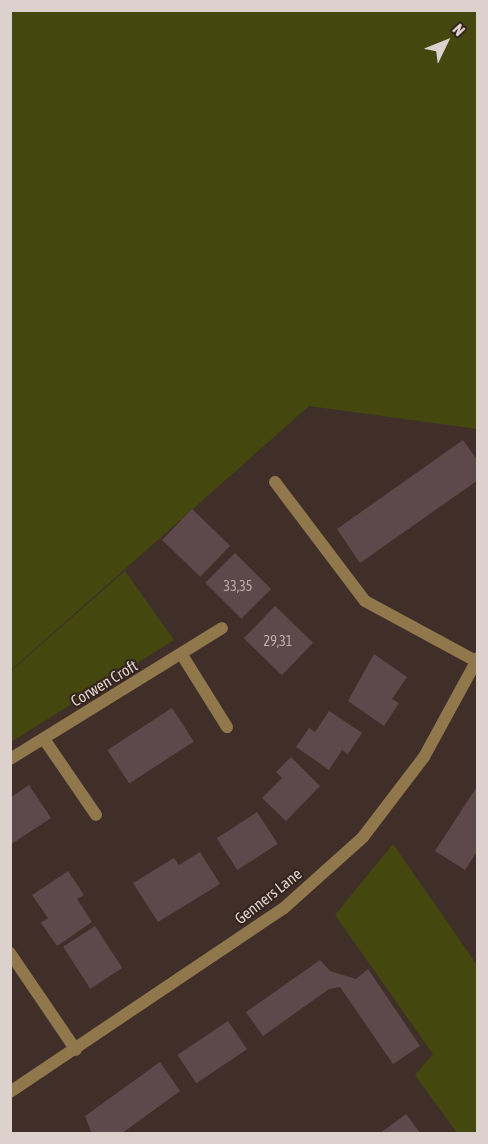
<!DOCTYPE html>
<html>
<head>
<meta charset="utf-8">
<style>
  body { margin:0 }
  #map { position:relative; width:488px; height:1144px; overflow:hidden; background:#3f2f28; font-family:"Asap Condensed",sans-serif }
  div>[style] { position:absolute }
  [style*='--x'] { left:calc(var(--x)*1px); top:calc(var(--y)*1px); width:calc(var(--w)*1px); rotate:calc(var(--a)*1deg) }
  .green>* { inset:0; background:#44480f }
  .building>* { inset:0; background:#5d494b; transform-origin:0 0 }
  .service>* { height:12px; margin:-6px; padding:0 6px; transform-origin:6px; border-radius:6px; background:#91774c }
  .minor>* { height:12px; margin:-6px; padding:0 6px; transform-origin:6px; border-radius:6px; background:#91774c }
  .tertiary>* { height:12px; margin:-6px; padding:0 6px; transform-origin:6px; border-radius:6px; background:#91774c }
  span { translate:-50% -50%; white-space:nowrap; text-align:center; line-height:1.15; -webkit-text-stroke:4.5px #35251e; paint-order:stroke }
  .number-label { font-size:14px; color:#bcafac }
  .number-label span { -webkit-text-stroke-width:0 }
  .street-label { font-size:16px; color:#dcd1cc }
  .frame { position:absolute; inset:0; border:12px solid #dcd1cc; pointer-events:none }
  .north { position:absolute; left:416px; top:12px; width:60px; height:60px; -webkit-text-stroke:4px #35251e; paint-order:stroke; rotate:47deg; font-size:16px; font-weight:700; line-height:24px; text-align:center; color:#dcd1cc }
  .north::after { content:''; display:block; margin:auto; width:21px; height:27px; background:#dcd1cc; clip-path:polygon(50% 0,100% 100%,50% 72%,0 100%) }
</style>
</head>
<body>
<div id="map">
  <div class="green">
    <div style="clip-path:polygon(11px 11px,477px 11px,477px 429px,309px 406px,11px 670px)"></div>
    <div style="clip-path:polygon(125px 571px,174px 640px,11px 742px,11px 671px)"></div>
    <div style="clip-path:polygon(393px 844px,477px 965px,477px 1133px,457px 1133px,415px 1075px,433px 1054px,335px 915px)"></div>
  </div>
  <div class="building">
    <div style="clip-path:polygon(463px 440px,478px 461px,478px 480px,360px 563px,337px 529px)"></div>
    <div style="left:192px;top:509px;width:53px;height:43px;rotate:44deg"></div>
    <div style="left:235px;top:553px;width:51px;height:42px;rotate:45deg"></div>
    <div style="left:275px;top:606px;width:53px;height:45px;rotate:44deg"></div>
    <div style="clip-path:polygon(374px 654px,407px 677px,392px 699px,399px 703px,384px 726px,348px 701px)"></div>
    <div style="left:172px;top:708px;width:40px;height:77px;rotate:57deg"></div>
    <div style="clip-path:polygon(329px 711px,362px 733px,348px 754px,342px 750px,329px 770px,296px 747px,309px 728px,315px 732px)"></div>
    <div style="clip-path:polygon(291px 757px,320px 786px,286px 821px,262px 798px,282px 778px,276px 772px)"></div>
    <div style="clip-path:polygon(29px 785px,51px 818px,10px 845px,10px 798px)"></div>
    <div style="clip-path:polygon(478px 785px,478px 850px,465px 870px,435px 851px)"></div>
    <div style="left:257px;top:812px;width:38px;height:48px;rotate:57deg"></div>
    <div style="clip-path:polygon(200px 852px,220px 884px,158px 922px,133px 883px,174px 858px,179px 865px)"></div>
    <div style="clip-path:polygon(68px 871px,84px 895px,77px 899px,92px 922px,57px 946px,41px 923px,48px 918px,32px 895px)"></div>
    <div style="left:95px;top:926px;width:50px;height:38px;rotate:57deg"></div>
    <div style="clip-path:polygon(320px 960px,330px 971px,356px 979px,368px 969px,420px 1046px,393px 1064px,340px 987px,329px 989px,263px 1036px,246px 1012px)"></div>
    <div style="left:228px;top:1021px;width:34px;height:61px;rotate:56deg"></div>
    <div style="clip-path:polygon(160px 1062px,180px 1091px,121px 1134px,92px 1134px,85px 1116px)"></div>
    <div style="clip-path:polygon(406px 1114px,421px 1134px,379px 1134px)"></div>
  </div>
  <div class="service">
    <div style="--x:275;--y:482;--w:149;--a:52.9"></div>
    <div style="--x:365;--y:601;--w:126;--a:28.4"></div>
  </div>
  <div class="minor">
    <div style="--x:182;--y:655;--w:85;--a:58"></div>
    <div style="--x:44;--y:739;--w:92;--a:55.6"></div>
    <div style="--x:10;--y:759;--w:249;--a:-31.7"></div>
    <div style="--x:10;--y:953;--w:117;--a:55.8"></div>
  </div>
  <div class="tertiary">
    <div style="--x:10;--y:1092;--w:330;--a:-33.9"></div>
    <div style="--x:284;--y:908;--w:106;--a:-41.9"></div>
    <div style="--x:363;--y:837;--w:101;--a:-52.7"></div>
    <div style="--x:424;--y:757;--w:113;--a:-61.4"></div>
  </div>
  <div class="number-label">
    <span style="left:238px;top:586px">33,35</span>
    <span style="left:278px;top:641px">29,31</span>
  </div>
  <div class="street-label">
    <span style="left:104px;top:683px;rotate:-31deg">Corwen Croft</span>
    <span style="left:268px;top:896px;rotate:-38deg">Genners Lane</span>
  </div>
  <div class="frame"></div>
  <div class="north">N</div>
</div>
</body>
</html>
